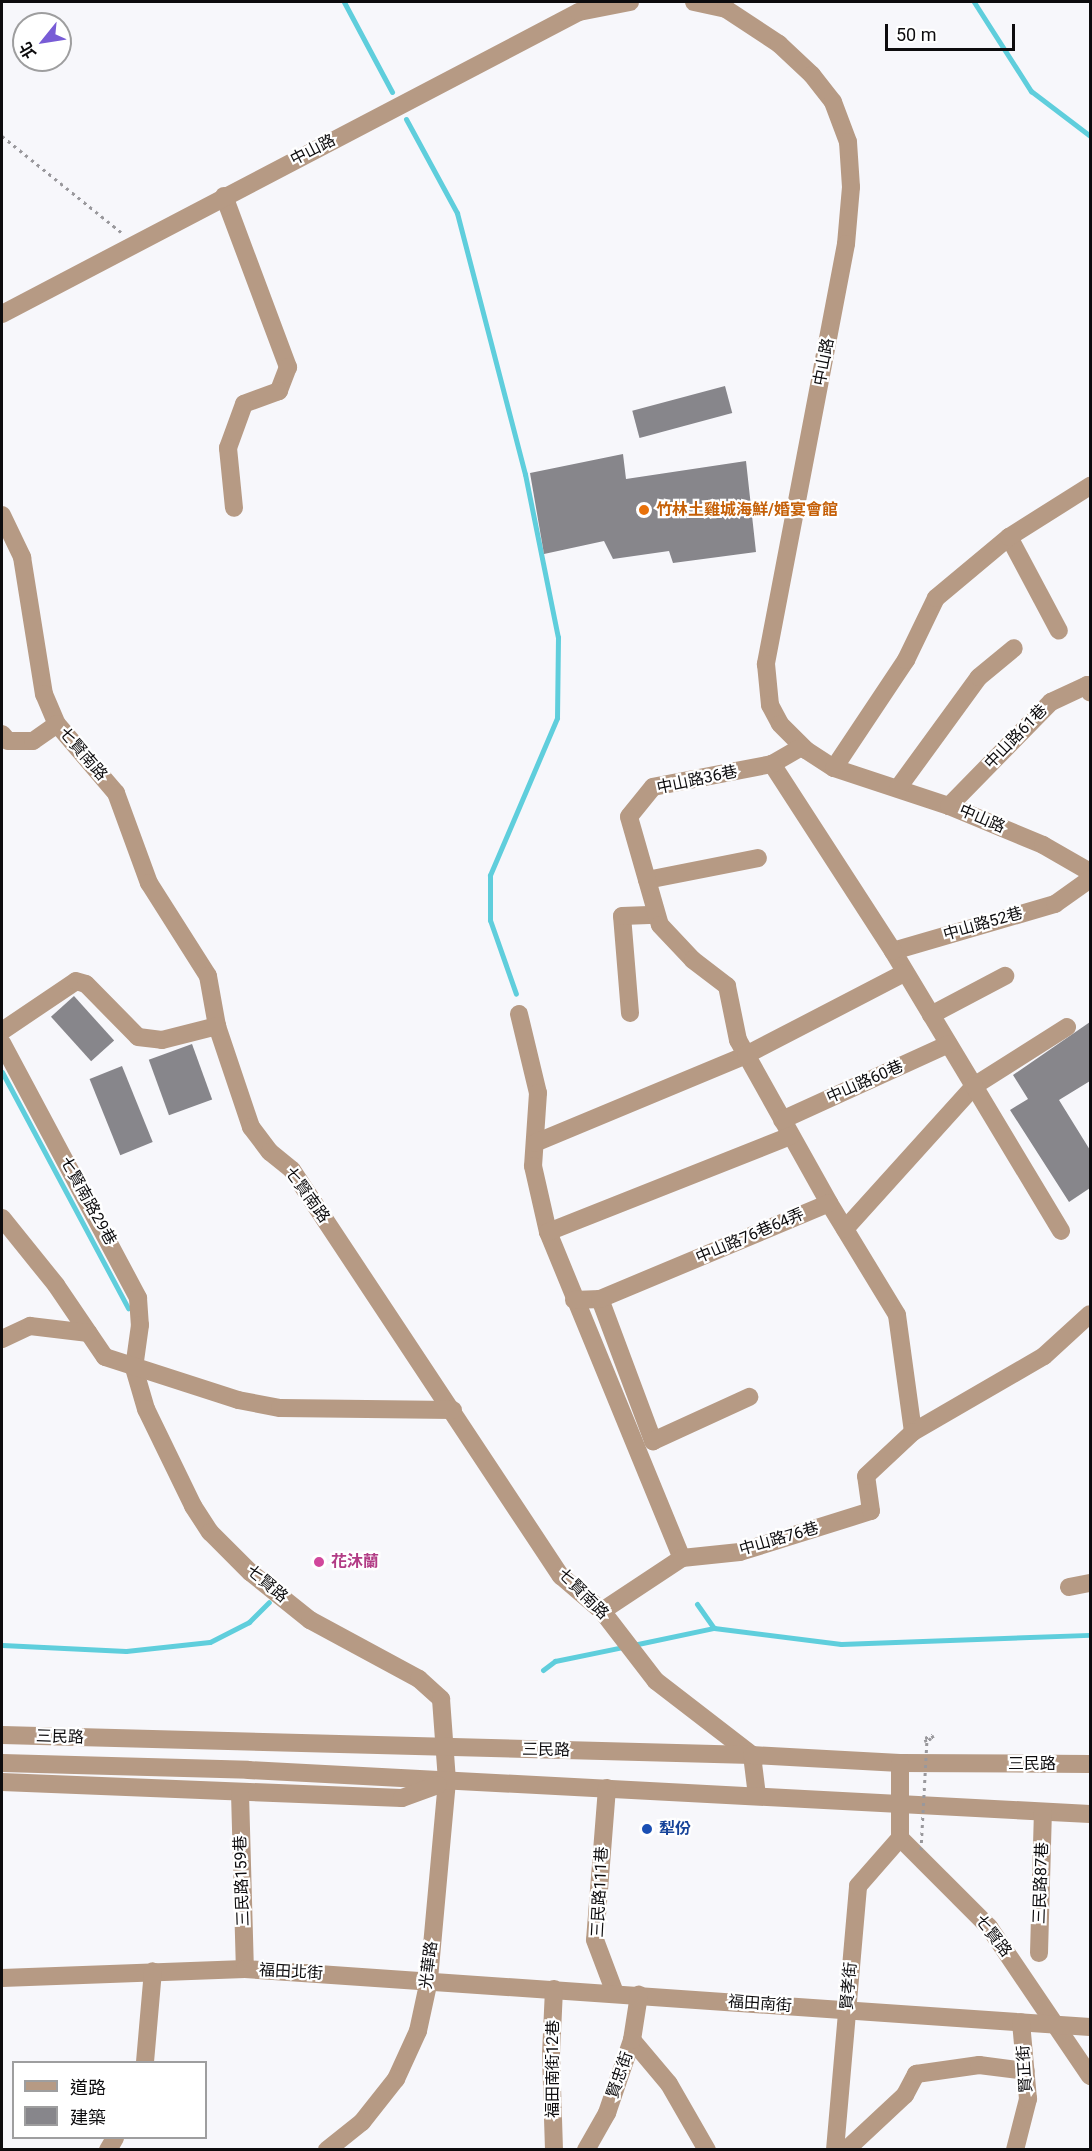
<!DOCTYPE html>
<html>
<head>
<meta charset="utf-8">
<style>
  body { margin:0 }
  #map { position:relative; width:1092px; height:2151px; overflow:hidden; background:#f7f7fb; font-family:Roboto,"Noto Sans TC",sans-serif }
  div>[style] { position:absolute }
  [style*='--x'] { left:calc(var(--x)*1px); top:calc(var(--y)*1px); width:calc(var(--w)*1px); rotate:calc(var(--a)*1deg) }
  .stream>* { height:5px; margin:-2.5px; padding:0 2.5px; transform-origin:2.5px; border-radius:2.5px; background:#5fcedc }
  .building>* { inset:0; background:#87868b; transform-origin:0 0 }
  .path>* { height:3px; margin-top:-1.5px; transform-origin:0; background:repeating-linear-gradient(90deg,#99989c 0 3px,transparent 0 7.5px) }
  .minor>* { height:18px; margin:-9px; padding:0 9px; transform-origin:9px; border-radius:9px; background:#b69a84 }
  .path-bridge>* { height:3px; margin-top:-1.5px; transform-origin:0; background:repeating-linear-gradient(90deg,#99989c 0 3px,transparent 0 7.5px) }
  .dots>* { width:16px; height:16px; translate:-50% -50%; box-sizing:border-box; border:3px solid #fff; border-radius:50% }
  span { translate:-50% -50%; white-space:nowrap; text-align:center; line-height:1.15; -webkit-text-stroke:4.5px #fff; paint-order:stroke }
  .street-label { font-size:16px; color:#0d0c0e }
  .food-label { font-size:16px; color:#c56008; font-weight:700 }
  .left { translate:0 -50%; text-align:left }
  .hotel-label { font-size:16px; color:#b23c85; font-weight:700 }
  .transit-label { font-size:16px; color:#164399; font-weight:700 }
  .frame { position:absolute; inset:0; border:3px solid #0d0c0e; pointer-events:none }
  .legend { position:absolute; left:12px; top:2061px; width:195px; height:78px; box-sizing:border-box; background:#fff; border:2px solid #9e9e9f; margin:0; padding:8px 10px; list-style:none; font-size:18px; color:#0d0c0e }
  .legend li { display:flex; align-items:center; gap:12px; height:30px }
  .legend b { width:30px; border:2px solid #9e9e9f }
  .north { position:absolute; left:12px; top:12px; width:60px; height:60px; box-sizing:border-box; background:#fff; border:2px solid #9e9e9f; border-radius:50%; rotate:240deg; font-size:16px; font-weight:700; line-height:24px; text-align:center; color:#0d0c0e }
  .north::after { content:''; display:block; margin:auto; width:21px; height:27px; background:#785cd6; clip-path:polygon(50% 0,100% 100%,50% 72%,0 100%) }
  .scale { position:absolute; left:885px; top:24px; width:130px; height:27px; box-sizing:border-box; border:3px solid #0d0c0e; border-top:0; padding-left:8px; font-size:18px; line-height:21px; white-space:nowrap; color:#0d0c0e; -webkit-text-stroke:4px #fff; paint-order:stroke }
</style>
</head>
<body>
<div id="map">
  <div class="stream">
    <div style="--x:344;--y:2;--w:102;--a:61.9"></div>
    <div style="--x:974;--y:2;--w:106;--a:57.4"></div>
    <div style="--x:1031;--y:91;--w:74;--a:37.3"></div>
    <div style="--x:406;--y:119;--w:107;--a:61.5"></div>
    <div style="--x:457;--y:213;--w:270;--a:75.4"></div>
    <div style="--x:525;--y:474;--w:166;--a:78.6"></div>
    <div style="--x:558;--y:637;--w:81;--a:90.7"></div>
    <div style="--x:557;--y:718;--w:171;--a:113.1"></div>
    <div style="--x:490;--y:875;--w:45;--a:90"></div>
    <div style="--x:490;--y:920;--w:78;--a:70.6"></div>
    <div style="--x:2;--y:1072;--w:268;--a:61.9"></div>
    <div style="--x:697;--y:1604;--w:29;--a:55"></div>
    <div style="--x:714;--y:1628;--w:128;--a:7.2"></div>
    <div style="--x:841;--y:1644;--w:249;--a:-2.1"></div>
    <div style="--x:2;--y:1645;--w:124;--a:2.8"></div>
    <div style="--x:126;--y:1651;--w:84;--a:-6.1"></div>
    <div style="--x:210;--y:1642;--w:44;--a:-27.1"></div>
    <div style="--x:249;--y:1622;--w:28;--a:-45"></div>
    <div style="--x:633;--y:1645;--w:83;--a:-11.9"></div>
    <div style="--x:543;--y:1670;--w:15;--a:-37"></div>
    <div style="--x:555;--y:1661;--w:69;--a:-11.6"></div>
  </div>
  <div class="building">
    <div style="left:725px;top:386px;width:28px;height:96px;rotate:75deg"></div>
    <div style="clip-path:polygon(623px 454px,626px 479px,746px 461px,756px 552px,673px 563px,669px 551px,613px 559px,604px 541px,544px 554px,530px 473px)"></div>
    <div style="left:74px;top:996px;width:60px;height:31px;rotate:48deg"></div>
    <div style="clip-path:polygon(1090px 1022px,1090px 1081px,1059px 1100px,1090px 1150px,1090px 1188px,1069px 1202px,1010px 1110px,1028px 1099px,1013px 1075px)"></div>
    <div style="left:192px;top:1044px;width:59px;height:46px;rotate:70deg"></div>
    <div style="left:122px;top:1066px;width:82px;height:35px;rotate:68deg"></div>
  </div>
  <div class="path">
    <div style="--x:2;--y:136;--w:153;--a:38.9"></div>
    <div style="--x:931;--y:1738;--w:6;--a:141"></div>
    <div style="--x:926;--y:1742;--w:4;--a:-104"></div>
    <div style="--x:925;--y:1738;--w:8;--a:-23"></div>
    <div style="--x:932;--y:1735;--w:5;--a:68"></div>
  </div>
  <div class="minor">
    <div style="--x:694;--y:2;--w:33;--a:12"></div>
    <div style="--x:726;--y:9;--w:64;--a:33.4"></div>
    <div style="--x:779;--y:44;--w:45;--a:43.2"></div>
    <div style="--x:812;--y:75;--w:34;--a:52"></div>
    <div style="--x:833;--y:102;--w:43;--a:69.4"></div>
    <div style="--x:848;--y:142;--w:45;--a:86.2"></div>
    <div style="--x:851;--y:187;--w:57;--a:95"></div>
    <div style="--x:846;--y:244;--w:428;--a:100.8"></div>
    <div style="--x:766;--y:664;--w:41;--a:84.4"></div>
    <div style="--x:770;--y:705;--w:21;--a:62"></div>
    <div style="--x:780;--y:724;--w:37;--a:45"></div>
    <div style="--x:806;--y:750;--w:33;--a:33"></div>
    <div style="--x:834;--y:768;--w:121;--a:18.3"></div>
    <div style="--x:949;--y:806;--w:102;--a:22.5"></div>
    <div style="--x:1043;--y:845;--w:54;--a:29.9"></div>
    <div style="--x:224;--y:196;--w:183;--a:69.5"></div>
    <div style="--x:288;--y:367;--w:26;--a:111"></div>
    <div style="--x:279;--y:391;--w:37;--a:160"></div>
    <div style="--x:244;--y:404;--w:47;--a:110"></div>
    <div style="--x:228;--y:448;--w:60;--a:84.3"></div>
    <div style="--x:2;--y:314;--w:651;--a:-27.63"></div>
    <div style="--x:579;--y:12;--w:52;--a:-11.1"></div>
    <div style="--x:2;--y:515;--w:47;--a:64.5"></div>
    <div style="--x:22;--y:557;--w:139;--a:80.9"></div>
    <div style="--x:44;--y:694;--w:33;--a:67"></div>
    <div style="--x:57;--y:724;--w:91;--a:49.5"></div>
    <div style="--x:116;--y:793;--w:96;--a:69.9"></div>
    <div style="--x:149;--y:883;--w:110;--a:57.6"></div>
    <div style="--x:208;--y:976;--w:51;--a:79.8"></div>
    <div style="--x:217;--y:1026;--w:107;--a:71.4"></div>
    <div style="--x:251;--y:1127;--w:31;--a:53"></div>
    <div style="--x:270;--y:1152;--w:28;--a:39"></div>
    <div style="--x:292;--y:1170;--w:487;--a:56.5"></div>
    <div style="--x:561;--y:1576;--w:54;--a:40.5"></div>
    <div style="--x:602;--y:1611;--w:88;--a:52.4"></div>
    <div style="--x:656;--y:1681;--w:121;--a:37.6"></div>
    <div style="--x:752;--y:1755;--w:41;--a:83"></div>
    <div style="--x:1009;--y:537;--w:106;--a:62"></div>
    <div style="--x:2;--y:734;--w:9;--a:49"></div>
    <div style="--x:8;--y:741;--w:25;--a:0"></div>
    <div style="--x:33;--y:741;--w:29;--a:-35"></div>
    <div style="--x:772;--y:764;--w:34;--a:-30"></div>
    <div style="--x:834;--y:768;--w:130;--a:-56.3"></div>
    <div style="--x:906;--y:660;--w:69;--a:-64.2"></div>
    <div style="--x:936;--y:598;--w:95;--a:-39.9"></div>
    <div style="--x:1009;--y:537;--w:96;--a:-32.2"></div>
    <div style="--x:898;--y:788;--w:137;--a:-53.9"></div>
    <div style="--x:979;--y:677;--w:45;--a:-39.6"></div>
    <div style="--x:949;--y:806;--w:146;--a:-45.6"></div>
    <div style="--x:1051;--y:702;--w:40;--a:-25"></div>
    <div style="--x:1087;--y:685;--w:8;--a:67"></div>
    <div style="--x:647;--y:880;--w:113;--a:-11.2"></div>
    <div style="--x:893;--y:951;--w:169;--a:-16.2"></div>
    <div style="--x:1055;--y:904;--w:43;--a:-35.5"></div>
    <div style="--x:630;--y:1013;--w:97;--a:-94.7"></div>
    <div style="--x:622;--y:916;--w:34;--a:-2"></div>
    <div style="--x:519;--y:1014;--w:81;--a:76.5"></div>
    <div style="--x:538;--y:1093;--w:73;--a:93.9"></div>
    <div style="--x:533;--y:1166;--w:68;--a:77.2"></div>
    <div style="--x:548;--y:1232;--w:352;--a:67.7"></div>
    <div style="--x:931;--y:1015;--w:84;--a:-27.8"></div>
    <div style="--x:1067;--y:1027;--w:110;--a:147.6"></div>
    <div style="--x:974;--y:1086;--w:157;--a:-121"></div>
    <div style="--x:893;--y:951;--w:223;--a:-122.9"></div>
    <div style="--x:772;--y:764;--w:121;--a:169.1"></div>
    <div style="--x:653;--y:787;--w:38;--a:129"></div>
    <div style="--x:629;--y:817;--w:112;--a:74"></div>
    <div style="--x:660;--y:925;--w:48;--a:46.7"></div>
    <div style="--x:693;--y:960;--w:43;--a:37.4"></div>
    <div style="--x:727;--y:986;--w:55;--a:78.5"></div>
    <div style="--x:738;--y:1040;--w:187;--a:60.8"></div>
    <div style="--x:829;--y:1203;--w:131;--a:58.7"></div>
    <div style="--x:897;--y:1315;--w:118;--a:82.2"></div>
    <div style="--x:913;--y:1432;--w:151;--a:-30.1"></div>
    <div style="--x:1044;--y:1356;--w:62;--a:-42.4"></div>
    <div style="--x:2;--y:1031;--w:89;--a:-34"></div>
    <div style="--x:76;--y:981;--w:10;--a:17"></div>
    <div style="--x:86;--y:984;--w:74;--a:45.5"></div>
    <div style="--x:138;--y:1037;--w:24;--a:7"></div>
    <div style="--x:162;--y:1040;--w:57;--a:-14.3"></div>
    <div style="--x:2;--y:1043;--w:289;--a:61.9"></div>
    <div style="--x:138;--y:1298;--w:27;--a:86"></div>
    <div style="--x:140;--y:1325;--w:43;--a:97.9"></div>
    <div style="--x:134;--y:1368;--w:43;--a:73.7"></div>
    <div style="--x:146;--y:1409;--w:108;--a:64.1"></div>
    <div style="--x:193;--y:1506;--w:31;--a:57"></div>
    <div style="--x:210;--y:1532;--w:57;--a:45"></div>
    <div style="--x:250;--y:1572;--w:77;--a:38.7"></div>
    <div style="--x:310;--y:1620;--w:124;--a:28.4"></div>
    <div style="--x:419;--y:1679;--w:30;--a:42"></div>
    <div style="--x:441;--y:1699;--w:82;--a:85.8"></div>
    <div style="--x:447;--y:1781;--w:200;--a:95.2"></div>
    <div style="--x:429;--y:1980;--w:52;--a:102.2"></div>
    <div style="--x:418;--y:2031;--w:53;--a:114.6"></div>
    <div style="--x:396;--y:2079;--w:55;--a:128.3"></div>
    <div style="--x:362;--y:2122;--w:45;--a:141.3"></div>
    <div style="--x:782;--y:1120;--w:183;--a:-24.5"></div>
    <div style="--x:535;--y:1143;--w:229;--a:-22.6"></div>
    <div style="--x:746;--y:1055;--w:178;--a:-27.4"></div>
    <div style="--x:2;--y:1218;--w:86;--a:51.1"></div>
    <div style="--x:56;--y:1285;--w:87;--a:55.8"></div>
    <div style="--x:105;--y:1357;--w:140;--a:17.9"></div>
    <div style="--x:238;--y:1400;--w:43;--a:10.8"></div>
    <div style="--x:280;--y:1408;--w:173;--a:0.7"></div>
    <div style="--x:845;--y:1229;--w:193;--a:-47.9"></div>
    <div style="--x:974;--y:1086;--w:169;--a:59"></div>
    <div style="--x:548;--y:1232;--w:261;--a:-21.6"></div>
    <div style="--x:600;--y:1299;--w:152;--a:69.5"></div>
    <div style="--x:653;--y:1441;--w:106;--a:-24.6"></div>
    <div style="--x:574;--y:1300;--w:26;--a:-2"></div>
    <div style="--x:600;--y:1299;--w:248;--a:-22.7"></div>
    <div style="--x:2;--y:1339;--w:31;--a:-25"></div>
    <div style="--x:30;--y:1326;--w:59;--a:6.8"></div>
    <div style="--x:1069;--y:1587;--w:21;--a:-11"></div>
    <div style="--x:602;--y:1611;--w:96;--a:-33.5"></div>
    <div style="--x:682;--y:1558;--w:58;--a:-5.9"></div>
    <div style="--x:740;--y:1552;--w:137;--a:-17.4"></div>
    <div style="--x:871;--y:1511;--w:35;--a:-98"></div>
    <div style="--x:866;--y:1476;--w:64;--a:-43.1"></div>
    <div style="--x:2;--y:1735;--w:750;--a:1.53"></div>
    <div style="--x:752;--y:1755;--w:148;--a:3.1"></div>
    <div style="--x:900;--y:1763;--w:190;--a:0.3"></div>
    <div style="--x:2;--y:1763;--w:246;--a:1.6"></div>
    <div style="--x:248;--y:1770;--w:843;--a:2.99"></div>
    <div style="--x:2;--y:1782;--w:400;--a:2.3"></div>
    <div style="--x:402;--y:1798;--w:38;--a:-20"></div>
    <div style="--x:607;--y:1788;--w:152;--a:94.5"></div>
    <div style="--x:595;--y:1940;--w:57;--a:69.3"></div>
    <div style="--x:240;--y:1793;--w:176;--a:88.4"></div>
    <div style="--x:900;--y:1838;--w:126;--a:45"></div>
    <div style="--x:989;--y:1927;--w:180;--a:55.9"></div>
    <div style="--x:900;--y:1838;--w:75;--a:-90"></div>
    <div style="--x:1039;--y:1953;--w:141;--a:-88.4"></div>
    <div style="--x:2;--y:1978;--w:243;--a:-2.1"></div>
    <div style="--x:245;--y:1969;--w:847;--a:3.93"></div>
    <div style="--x:632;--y:2040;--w:57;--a:49.9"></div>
    <div style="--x:669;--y:2084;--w:76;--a:60.1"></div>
    <div style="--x:145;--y:2062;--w:91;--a:-85"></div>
    <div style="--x:108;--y:2150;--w:14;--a:-60"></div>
    <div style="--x:554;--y:2150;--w:95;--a:-91.8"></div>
    <div style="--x:551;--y:2055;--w:66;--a:-87.4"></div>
    <div style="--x:586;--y:2150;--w:43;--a:-60.4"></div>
    <div style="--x:607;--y:2113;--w:77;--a:-71.1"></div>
    <div style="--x:632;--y:2040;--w:46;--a:-81.2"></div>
    <div style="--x:835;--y:2150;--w:265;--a:-85"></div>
    <div style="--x:858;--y:1886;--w:64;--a:-48.8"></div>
    <div style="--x:846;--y:2150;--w:81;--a:-43"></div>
    <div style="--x:905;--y:2095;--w:24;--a:-62"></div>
    <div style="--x:916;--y:2074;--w:64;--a:-8.1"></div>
    <div style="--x:979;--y:2065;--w:47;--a:7.3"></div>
    <div style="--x:1015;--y:2150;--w:53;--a:-75.7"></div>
    <div style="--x:1028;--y:2099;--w:77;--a:-95.2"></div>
  </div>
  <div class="path-bridge">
    <div style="--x:921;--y:1850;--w:110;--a:-86.9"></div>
  </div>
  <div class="dots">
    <div style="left:644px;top:510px;background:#e8710a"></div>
    <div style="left:319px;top:1562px;background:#d1479c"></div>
    <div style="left:647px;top:1829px;background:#1a4fb4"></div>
  </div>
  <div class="street-label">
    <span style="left:313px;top:150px;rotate:-27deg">中山路</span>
    <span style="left:824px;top:362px;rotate:-79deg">中山路</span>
    <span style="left:1016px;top:737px;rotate:-46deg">中山路61巷</span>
    <span style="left:83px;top:754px;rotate:49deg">七賢南路</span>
    <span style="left:697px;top:780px;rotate:-12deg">中山路36巷</span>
    <span style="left:982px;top:819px;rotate:23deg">中山路</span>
    <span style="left:983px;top:924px;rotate:-16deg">中山路52巷</span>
    <span style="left:865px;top:1082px;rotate:-24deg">中山路60巷</span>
    <span style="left:307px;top:1195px;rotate:54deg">七賢南路</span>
    <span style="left:88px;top:1201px;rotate:61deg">七賢南路29巷</span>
    <span style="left:750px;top:1236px;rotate:-23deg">中山路76巷64弄</span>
    <span style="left:779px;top:1539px;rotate:-16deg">中山路76巷</span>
    <span style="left:267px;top:1584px;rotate:40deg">七賢路</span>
    <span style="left:583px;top:1594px;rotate:45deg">七賢南路</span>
    <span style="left:60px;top:1737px;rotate:2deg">三民路</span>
    <span style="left:546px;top:1750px;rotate:1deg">三民路</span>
    <span style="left:1032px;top:1764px">三民路</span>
    <span style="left:242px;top:1881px;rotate:-92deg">三民路159巷</span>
    <span style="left:1041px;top:1883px;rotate:-88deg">三民路87巷</span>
    <span style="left:600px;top:1892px;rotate:-87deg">三民路111巷</span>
    <span style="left:993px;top:1936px;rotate:52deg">七賢路</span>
    <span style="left:429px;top:1965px;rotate:-83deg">光華路</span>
    <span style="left:291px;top:1972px;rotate:3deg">福田北街</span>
    <span style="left:849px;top:1986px;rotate:-85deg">賢孝街</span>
    <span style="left:760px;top:2004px;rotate:4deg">福田南街</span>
    <span style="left:553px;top:2069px;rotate:-90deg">福田南街12巷</span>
    <span style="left:1025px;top:2069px;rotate:-94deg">賢正街</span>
    <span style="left:620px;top:2075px;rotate:-71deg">賢忠街</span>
  </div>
  <div class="food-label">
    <span class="left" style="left:656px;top:510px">竹林土雞城海鮮/婚宴會館</span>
  </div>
  <div class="hotel-label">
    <span class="left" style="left:331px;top:1562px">花沐蘭</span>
  </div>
  <div class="transit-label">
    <span class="left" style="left:659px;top:1829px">犁份</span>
  </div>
  <div class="frame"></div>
  <ul class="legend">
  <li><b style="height:8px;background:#b69a84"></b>道路</li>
  <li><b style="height:16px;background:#87868b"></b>建築</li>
  </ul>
  <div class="north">北</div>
  <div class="scale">50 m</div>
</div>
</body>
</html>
